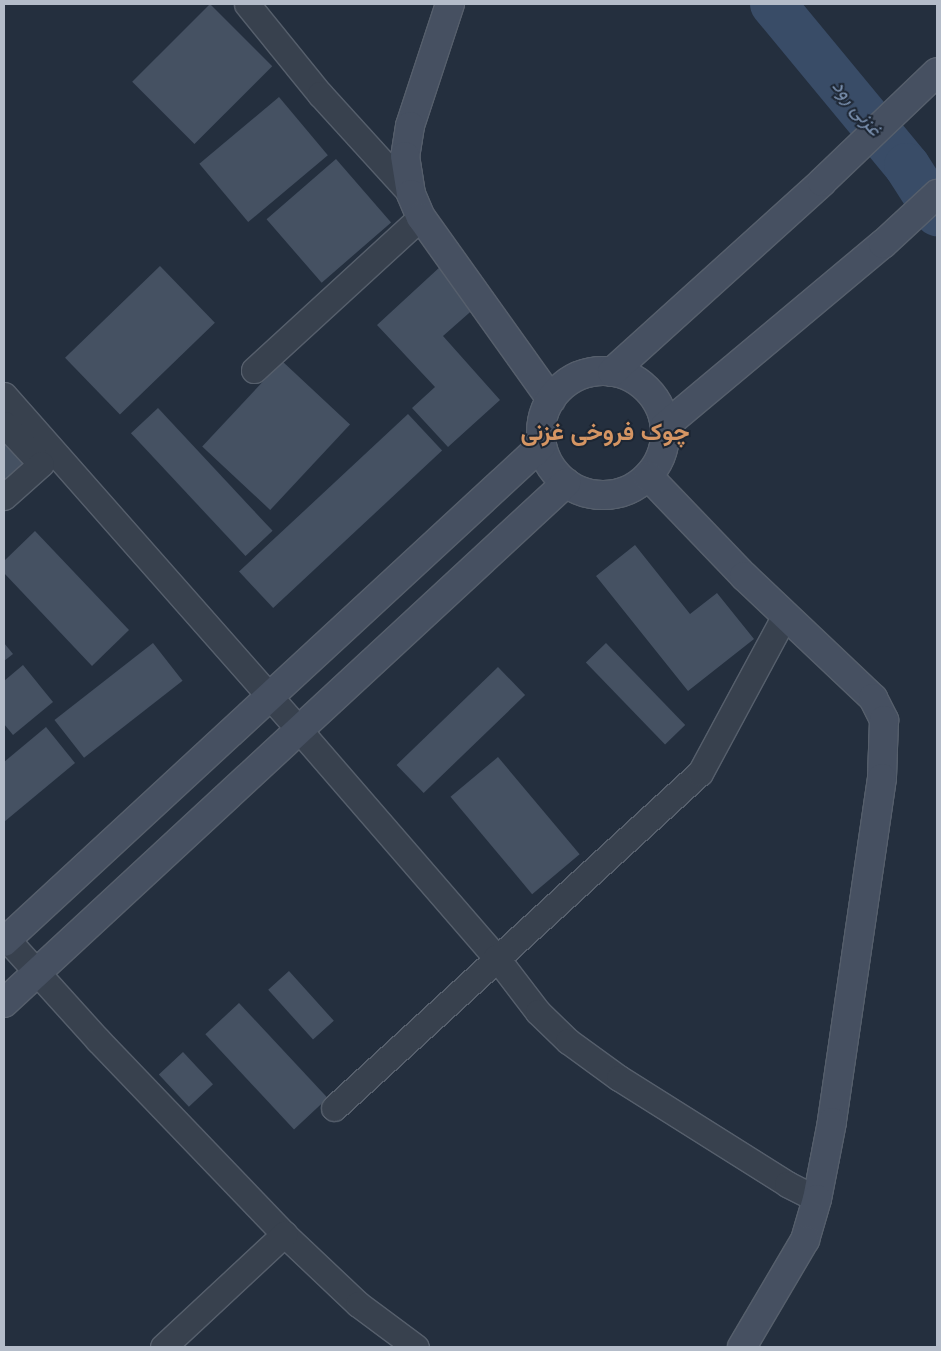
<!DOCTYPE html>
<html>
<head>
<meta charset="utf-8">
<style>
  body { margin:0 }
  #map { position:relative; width:941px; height:1351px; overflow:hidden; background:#242f3e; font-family:Mulish,Vazirmatn,sans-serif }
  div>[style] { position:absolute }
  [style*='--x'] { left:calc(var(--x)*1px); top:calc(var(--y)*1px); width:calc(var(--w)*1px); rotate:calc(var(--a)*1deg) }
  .river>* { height:46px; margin:-23px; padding:0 23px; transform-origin:23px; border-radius:23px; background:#394c67 }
  .building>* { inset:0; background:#455162; transform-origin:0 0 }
  .roads { filter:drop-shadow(1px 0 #565f6c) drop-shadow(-1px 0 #565f6c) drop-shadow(0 1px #565f6c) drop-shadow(0 -1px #565f6c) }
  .street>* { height:25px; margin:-12.5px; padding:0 12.5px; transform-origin:12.5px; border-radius:12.5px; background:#38414e }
  .secondary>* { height:28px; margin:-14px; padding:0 14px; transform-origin:14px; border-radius:14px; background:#465061 }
  .secondary>.ring { margin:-14px; padding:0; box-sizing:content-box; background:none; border:28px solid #465061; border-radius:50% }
  span { translate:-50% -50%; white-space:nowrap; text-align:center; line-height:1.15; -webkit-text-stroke:4px #1d2633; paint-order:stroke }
  .water-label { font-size:20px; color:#7c92b1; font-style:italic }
  .district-label { font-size:24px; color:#d59563; font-weight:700 }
  .frame { position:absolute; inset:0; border:5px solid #b4bcc9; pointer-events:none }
</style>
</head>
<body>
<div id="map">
  <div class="river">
    <div style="--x:773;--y:4;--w:210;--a:50.4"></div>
    <div style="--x:907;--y:166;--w:56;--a:57.4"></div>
  </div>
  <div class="building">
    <div style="left:210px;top:4px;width:88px;height:110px;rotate:45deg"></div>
    <div style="left:279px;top:97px;width:76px;height:104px;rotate:50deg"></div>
    <div style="left:336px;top:159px;width:84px;height:92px;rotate:49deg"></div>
    <div style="left:160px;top:266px;width:79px;height:132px;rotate:46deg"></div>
    <div style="clip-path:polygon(441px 266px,477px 306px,443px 336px,500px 400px,448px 447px,412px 408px,435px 387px,377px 325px)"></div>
    <div style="left:282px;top:361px;width:93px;height:117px;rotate:43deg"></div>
    <div style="left:158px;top:408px;width:168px;height:37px;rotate:47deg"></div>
    <div style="left:408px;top:414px;width:50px;height:231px;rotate:47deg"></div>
    <div style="clip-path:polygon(4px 437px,29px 465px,4px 488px)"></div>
    <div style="clip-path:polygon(35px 531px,129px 630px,92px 666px,4px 573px,4px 561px)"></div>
    <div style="clip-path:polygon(635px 545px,690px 614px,717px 593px,754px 639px,688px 691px,596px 576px)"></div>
    <div style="clip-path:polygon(4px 643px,13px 654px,4px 661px)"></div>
    <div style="left:153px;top:643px;width:48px;height:125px;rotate:52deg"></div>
    <div style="left:606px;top:643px;width:114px;height:28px;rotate:46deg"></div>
    <div style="clip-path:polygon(23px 665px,53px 702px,13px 735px,4px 724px,4px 681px)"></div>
    <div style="left:498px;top:667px;width:39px;height:141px;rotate:46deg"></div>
    <div style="clip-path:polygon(46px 727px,75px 763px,4px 822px,4px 762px)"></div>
    <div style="left:498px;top:757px;width:127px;height:62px;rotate:50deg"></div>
    <div style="left:289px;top:971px;width:67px;height:28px;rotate:48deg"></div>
    <div style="left:239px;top:1003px;width:130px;height:46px;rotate:47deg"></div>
    <div style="left:183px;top:1052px;width:44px;height:33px;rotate:47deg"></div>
  </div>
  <div class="roads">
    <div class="street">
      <div style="--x:247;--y:4;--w:116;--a:51"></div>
      <div style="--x:320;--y:94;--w:135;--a:47.7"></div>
      <div style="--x:254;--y:370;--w:226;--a:-42.5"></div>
      <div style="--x:4;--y:395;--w:448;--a:48.6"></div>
      <div style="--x:300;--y:731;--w:299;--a:49.1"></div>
      <div style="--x:496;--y:957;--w:69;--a:52.6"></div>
      <div style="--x:538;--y:1012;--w:42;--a:44"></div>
      <div style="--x:568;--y:1041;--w:63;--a:36"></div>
      <div style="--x:619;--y:1078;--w:199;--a:32.2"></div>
      <div style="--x:787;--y:1184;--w:34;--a:27"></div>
      <div style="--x:4;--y:424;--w:54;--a:47.2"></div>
      <div style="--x:41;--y:464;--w:50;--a:138.3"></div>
      <div style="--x:4;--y:936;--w:140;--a:47.9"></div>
      <div style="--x:98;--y:1040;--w:269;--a:46.2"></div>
      <div style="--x:284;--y:1234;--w:102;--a:43.4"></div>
      <div style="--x:358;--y:1304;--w:72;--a:36.6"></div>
      <div style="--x:334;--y:1108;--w:496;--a:-42.5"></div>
      <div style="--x:700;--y:773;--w:179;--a:-61.7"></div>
      <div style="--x:163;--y:1347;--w:166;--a:-43"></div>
    </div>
    <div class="secondary">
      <div style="--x:450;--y:4;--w:128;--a:108.2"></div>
      <div style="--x:410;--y:126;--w:30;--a:99"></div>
      <div style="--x:405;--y:156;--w:38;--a:81"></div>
      <div style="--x:411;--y:194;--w:25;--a:67"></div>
      <div style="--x:421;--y:217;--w:224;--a:54.5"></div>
      <div class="ring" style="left:541px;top:371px;width:96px;height:96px"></div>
      <div style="--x:612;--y:372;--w:283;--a:-42.1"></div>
      <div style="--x:822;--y:182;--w:159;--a:-43.7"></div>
      <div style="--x:665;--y:426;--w:284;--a:-39.9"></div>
      <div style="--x:883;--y:244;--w:74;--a:-42.8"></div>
      <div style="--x:648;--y:476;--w:139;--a:46.2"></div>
      <div style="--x:744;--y:576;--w:178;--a:43.4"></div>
      <div style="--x:873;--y:698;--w:25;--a:63"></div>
      <div style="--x:884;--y:720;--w:58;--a:92"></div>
      <div style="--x:882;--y:778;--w:348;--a:98.3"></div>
      <div style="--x:832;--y:1122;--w:78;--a:101"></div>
      <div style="--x:817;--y:1199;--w:43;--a:106.3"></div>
      <div style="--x:805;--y:1240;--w:124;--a:120.5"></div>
      <div style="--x:4;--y:942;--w:732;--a:-42.73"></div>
      <div style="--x:4;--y:1003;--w:766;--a:-42.78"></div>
    </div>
  </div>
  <div class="water-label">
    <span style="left:858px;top:107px;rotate:51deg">غزنی رود</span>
  </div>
  <div class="district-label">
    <span style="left:605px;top:432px">چوک فروخی غزنی</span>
  </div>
  <div class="frame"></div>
</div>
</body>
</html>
